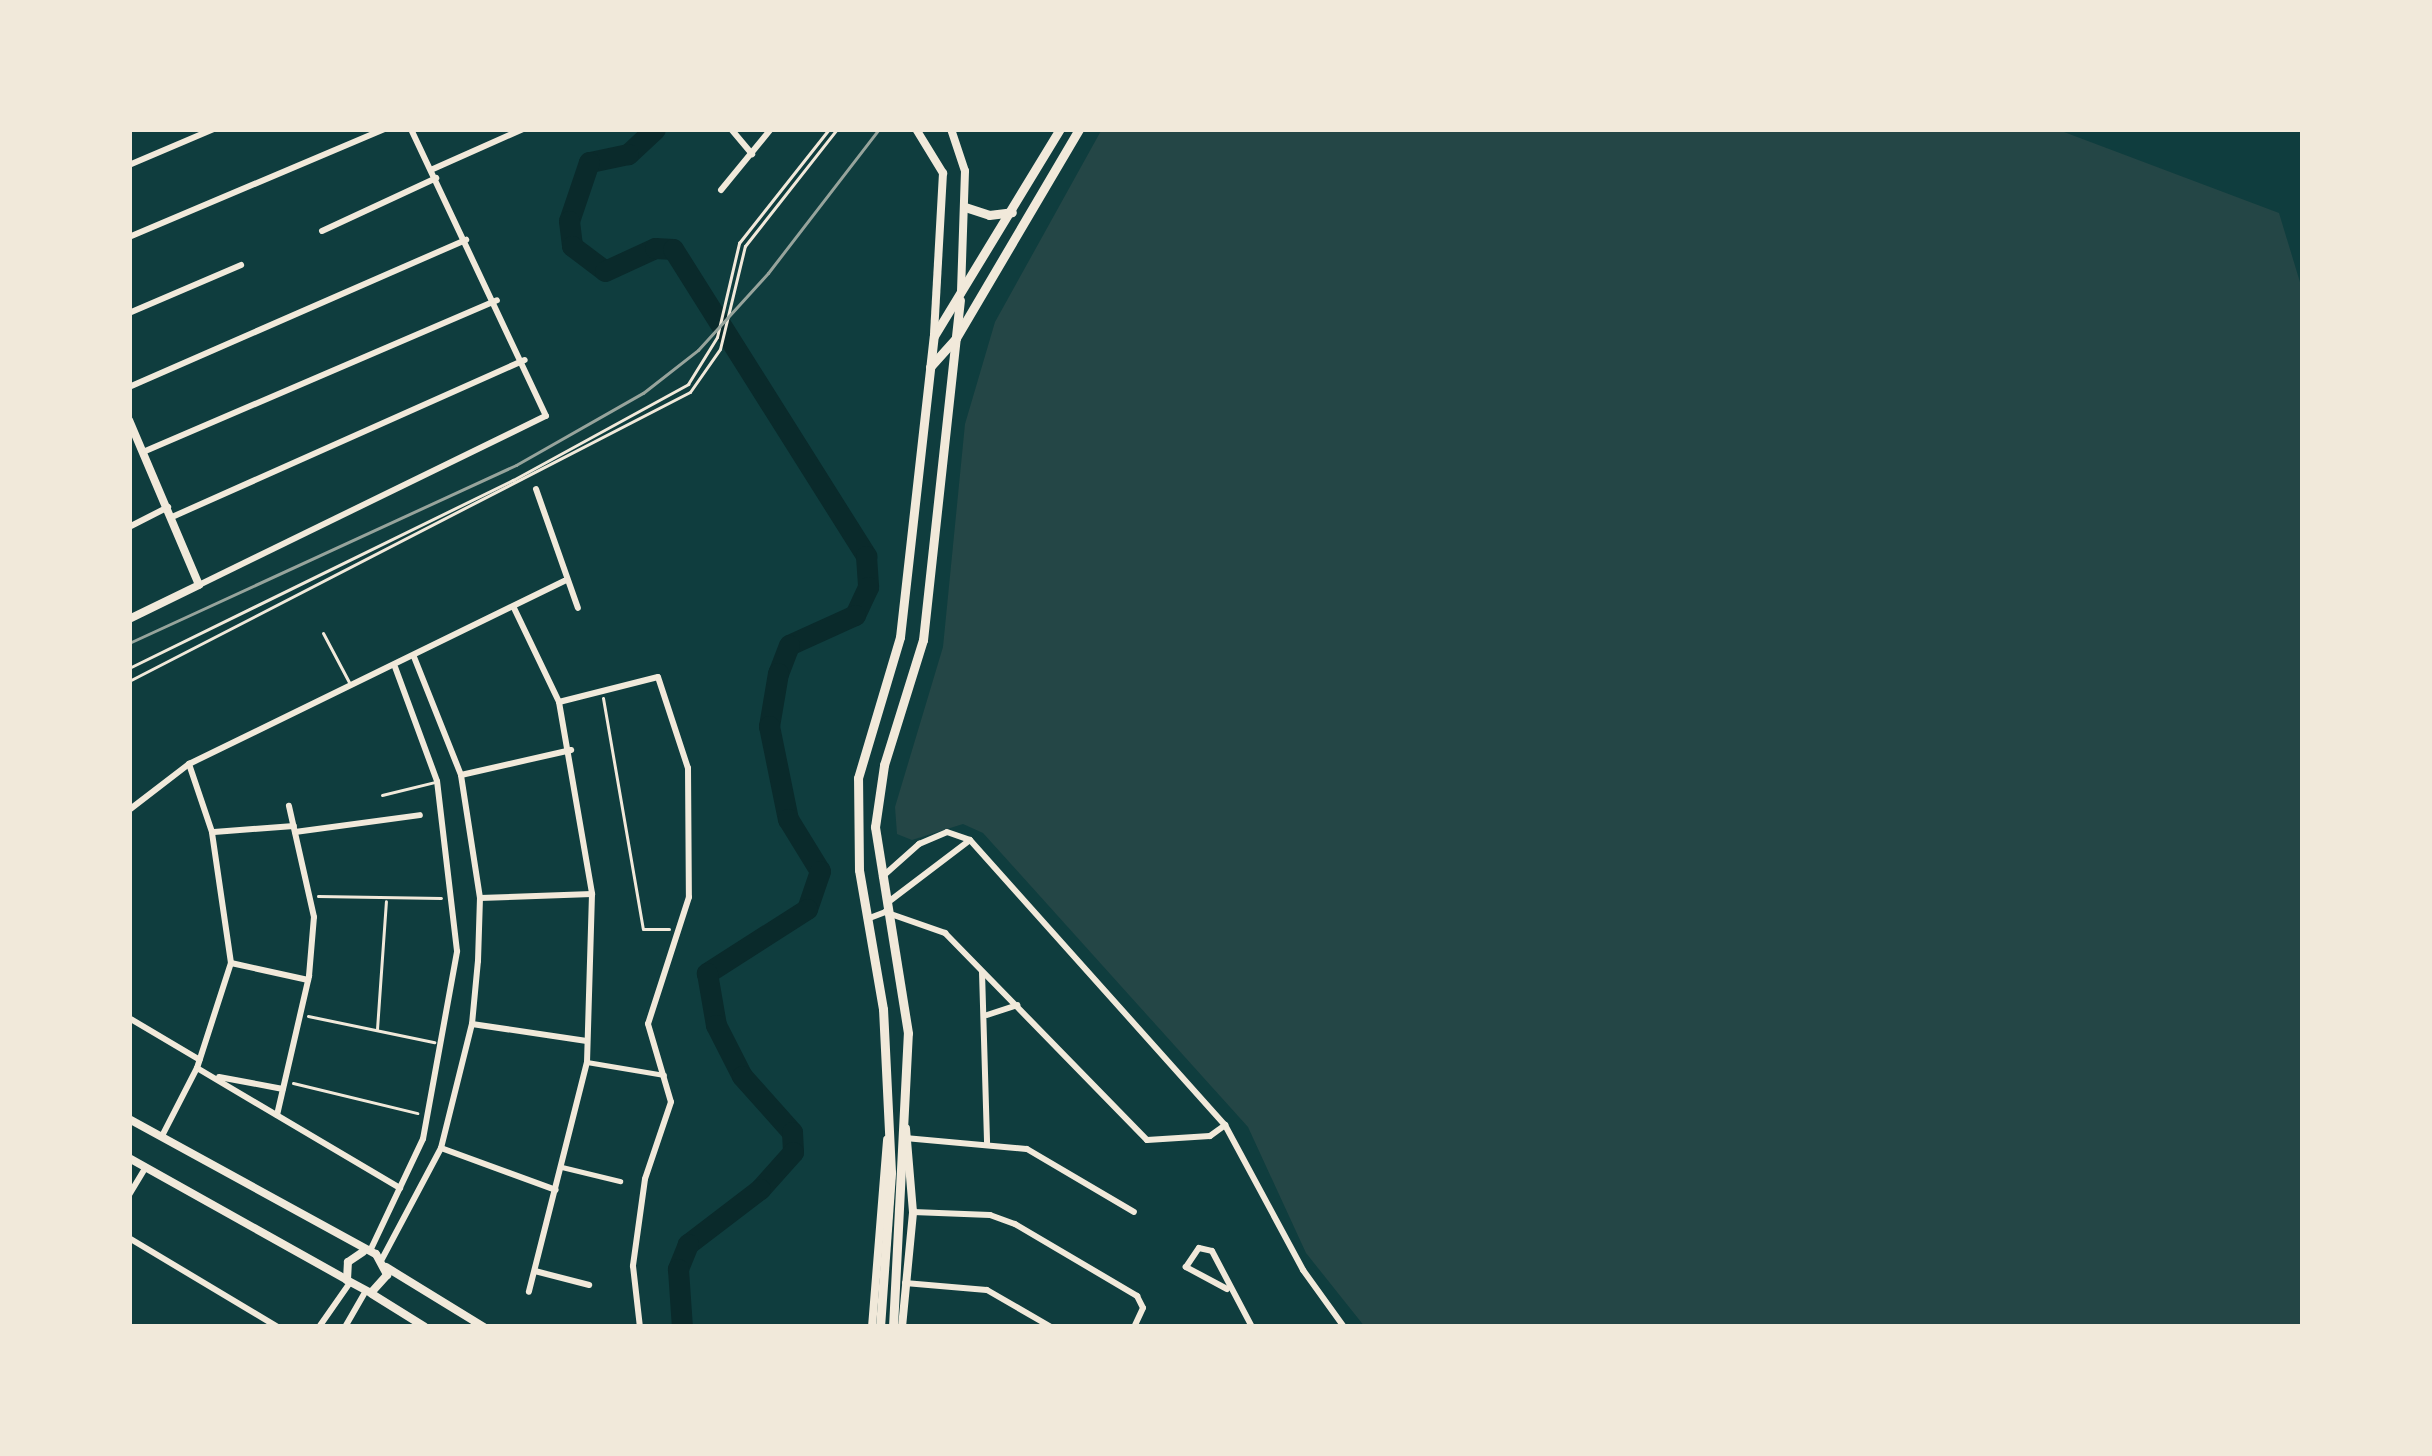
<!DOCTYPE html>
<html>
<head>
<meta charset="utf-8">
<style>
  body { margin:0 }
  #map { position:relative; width:2432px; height:1456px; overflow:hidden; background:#0f3d3e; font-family:Overpass,sans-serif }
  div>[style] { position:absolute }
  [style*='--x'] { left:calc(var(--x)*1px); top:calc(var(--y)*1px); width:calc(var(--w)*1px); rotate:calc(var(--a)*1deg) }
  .green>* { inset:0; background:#244646 }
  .river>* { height:21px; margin:-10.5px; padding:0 10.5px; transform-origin:10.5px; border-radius:10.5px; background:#0a2a2b }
  .path>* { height:3px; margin:-1.5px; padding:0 1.5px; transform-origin:1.5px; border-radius:1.5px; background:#f1e9da }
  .service>* { height:3px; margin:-1.5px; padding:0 1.5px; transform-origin:1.5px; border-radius:1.5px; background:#f1e9da }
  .pedestrian>* { height:4.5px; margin:-2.25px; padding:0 2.25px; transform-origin:2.25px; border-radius:2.25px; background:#f1e9da }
  .minor>* { height:6px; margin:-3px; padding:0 3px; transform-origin:3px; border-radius:3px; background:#f1e9da }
  .tertiary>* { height:8px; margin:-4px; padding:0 4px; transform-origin:4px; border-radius:4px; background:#f1e9da }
  .secondary>* { height:9px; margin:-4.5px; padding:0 4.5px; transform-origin:4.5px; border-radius:4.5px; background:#f1e9da }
  .rail>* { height:3px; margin:-1.5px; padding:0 1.5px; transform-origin:1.5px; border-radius:1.5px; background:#97a49c }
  span { translate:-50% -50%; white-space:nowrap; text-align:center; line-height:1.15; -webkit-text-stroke:12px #f1e9da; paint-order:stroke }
  .frame { position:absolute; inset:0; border:132px solid #f1e9da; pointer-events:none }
</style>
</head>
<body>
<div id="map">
  <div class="green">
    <div style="clip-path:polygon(1102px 129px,2056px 129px,2279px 213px,2303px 292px,2303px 1327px,1365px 1327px,1306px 1253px,1248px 1127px,983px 833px,963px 824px,912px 840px,897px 834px,895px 807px,943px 647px,965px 424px,995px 322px)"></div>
  </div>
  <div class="river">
    <div style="--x:655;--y:129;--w:37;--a:137"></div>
    <div style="--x:628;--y:154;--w:40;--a:168"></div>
    <div style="--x:589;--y:162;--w:62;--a:108.7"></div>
    <div style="--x:569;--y:221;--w:25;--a:83"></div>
    <div style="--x:572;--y:246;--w:41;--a:37.1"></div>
    <div style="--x:605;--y:271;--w:55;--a:-24.7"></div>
    <div style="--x:655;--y:248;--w:18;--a:3"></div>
    <div style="--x:673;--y:249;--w:363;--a:57.8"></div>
    <div style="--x:866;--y:556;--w:31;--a:86"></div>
    <div style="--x:868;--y:587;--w:31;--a:115"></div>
    <div style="--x:855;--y:615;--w:72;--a:155.6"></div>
    <div style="--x:789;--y:645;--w:30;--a:111"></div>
    <div style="--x:778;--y:673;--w:54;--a:99.6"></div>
    <div style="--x:769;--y:726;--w:95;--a:78.5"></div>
    <div style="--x:788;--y:819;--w:61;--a:58.4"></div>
    <div style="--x:820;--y:871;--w:40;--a:108.9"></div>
    <div style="--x:807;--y:909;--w:119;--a:147.4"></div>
    <div style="--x:707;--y:973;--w:53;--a:80.2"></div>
    <div style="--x:716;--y:1025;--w:57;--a:63"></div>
    <div style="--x:742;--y:1076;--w:75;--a:48.2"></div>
    <div style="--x:792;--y:1132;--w:20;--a:87"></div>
    <div style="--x:793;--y:1152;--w:50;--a:131.7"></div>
    <div style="--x:760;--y:1189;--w:91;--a:142.6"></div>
    <div style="--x:688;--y:1244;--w:27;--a:112"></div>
    <div style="--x:678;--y:1269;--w:58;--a:86.1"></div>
  </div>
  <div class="path">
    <div style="--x:603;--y:698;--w:234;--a:80.2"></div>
    <div style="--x:643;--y:929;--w:26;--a:0"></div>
    <div style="--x:318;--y:896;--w:123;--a:0.9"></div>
    <div style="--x:308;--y:1016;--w:129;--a:11.7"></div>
    <div style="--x:377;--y:1029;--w:128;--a:-86"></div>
    <div style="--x:293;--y:1083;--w:128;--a:13.6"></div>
  </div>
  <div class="service">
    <div style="--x:323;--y:633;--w:58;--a:62.1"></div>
    <div style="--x:129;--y:668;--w:428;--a:-26.1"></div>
    <div style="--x:513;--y:480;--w:200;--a:-28.7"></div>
    <div style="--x:688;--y:384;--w:55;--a:-58.3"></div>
    <div style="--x:717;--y:337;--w:97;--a:-76.8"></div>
    <div style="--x:739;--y:243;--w:145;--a:-51.7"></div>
    <div style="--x:129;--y:681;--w:631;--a:-27.26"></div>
    <div style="--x:690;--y:392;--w:52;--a:-55.1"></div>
    <div style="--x:720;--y:349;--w:106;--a:-76.4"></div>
    <div style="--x:745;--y:246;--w:149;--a:-51.8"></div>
    <div style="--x:382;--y:795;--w:55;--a:-13.8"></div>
  </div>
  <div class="pedestrian">
    <div style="--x:587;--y:1062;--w:78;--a:9.6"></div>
    <div style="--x:562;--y:1167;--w:60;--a:13.6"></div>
  </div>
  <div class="minor">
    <div style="--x:731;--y:129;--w:33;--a:50"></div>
    <div style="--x:129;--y:165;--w:92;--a:-23"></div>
    <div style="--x:433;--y:169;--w:98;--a:-24"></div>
    <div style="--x:721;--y:190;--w:79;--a:-50.7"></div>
    <div style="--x:322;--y:231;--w:126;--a:-24.9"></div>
    <div style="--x:129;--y:237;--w:278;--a:-22.9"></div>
    <div style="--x:129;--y:313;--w:122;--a:-23.2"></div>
    <div style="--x:129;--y:387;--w:368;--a:-23.6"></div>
    <div style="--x:143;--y:452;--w:385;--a:-23.2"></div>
    <div style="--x:536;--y:489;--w:126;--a:70.6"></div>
    <div style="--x:172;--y:517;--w:386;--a:-24"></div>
    <div style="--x:129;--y:527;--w:44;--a:-27.1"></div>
    <div style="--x:199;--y:585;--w:386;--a:-26"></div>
    <div style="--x:546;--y:416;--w:317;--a:-115.2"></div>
    <div style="--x:514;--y:608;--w:104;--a:64.4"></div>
    <div style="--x:559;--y:702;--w:195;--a:80.2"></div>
    <div style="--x:592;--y:894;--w:168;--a:91.7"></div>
    <div style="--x:587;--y:1062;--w:237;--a:104.2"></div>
    <div style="--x:559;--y:702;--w:102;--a:-14.2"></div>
    <div style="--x:658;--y:677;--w:96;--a:71.8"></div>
    <div style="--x:688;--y:768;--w:129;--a:89.6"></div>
    <div style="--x:689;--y:897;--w:133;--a:107.9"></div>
    <div style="--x:648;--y:1024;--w:81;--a:73.6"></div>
    <div style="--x:671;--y:1102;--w:81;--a:108.7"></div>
    <div style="--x:645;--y:1179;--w:88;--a:97.9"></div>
    <div style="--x:633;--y:1266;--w:61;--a:83.5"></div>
    <div style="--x:461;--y:775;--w:113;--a:-12.8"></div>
    <div style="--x:129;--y:810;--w:76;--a:-37.5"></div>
    <div style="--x:189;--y:764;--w:418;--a:-26"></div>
    <div style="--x:214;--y:832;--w:80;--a:-4.3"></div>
    <div style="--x:295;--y:832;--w:126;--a:-7.7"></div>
    <div style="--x:882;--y:877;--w:50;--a:-41.7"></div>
    <div style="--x:919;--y:844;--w:30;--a:-23"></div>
    <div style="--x:947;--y:832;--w:24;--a:19"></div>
    <div style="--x:970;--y:840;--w:382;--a:48.2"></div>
    <div style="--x:1225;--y:1125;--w:165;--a:61.7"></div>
    <div style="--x:1303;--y:1270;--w:70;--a:54.3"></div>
    <div style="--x:480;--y:898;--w:112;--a:-2"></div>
    <div style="--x:887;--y:903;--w:104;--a:-37.2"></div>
    <div style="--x:867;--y:919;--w:19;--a:-21"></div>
    <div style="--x:885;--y:912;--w:64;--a:19.3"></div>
    <div style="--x:945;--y:933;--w:289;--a:45.7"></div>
    <div style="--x:1147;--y:1140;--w:63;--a:-3.6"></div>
    <div style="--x:1210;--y:1136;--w:19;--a:-36"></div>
    <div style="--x:231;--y:963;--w:79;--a:12.4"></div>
    <div style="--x:982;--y:972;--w:170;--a:88.3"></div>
    <div style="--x:987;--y:1015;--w:32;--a:-18"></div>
    <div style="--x:129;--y:1018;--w:82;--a:30.6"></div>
    <div style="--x:472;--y:1024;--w:116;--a:8.4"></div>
    <div style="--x:197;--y:1068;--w:236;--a:30.6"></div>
    <div style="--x:219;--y:1077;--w:65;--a:10.6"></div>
    <div style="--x:277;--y:1115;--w:143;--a:-77"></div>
    <div style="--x:309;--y:976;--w:59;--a:-85.2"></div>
    <div style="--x:314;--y:917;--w:114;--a:-102.7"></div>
    <div style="--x:162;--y:1136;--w:76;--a:-62.8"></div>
    <div style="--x:197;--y:1068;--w:110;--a:-72.1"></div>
    <div style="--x:231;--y:963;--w:132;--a:-98.3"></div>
    <div style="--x:212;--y:832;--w:72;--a:-108.7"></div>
    <div style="--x:905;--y:1138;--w:122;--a:5.2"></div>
    <div style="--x:1027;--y:1149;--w:124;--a:30.5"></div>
    <div style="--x:441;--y:1148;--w:122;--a:20.1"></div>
    <div style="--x:129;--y:1195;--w:31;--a:-59"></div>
    <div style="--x:913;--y:1212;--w:77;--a:2.2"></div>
    <div style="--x:990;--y:1215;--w:27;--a:20"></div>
    <div style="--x:1015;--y:1224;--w:142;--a:30.5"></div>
    <div style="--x:1137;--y:1296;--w:13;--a:63"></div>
    <div style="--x:1143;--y:1308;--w:21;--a:115"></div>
    <div style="--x:129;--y:1238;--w:174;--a:30.9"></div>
    <div style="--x:370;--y:1251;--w:124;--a:-64.7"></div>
    <div style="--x:423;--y:1139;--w:191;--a:-79.7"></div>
    <div style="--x:457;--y:951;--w:171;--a:-96.7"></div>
    <div style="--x:437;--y:781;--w:121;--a:-110.2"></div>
    <div style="--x:382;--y:1259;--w:126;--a:-62"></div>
    <div style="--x:441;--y:1148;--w:128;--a:-76"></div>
    <div style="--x:472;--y:1024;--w:63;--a:-84.6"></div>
    <div style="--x:478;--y:961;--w:63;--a:-88.2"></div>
    <div style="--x:480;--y:898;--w:124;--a:-98.8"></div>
    <div style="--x:461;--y:775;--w:127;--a:-111.7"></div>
    <div style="--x:535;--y:1271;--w:56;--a:14.5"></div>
    <div style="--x:905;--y:1283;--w:82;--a:4.9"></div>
    <div style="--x:987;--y:1290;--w:74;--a:30"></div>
    <div style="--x:1227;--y:1289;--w:47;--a:-151.8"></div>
    <div style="--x:1186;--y:1267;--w:23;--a:-56"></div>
    <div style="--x:1199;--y:1248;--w:13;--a:13"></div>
    <div style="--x:1212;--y:1251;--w:86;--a:62.2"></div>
    <div style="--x:319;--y:1327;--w:52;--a:-55.1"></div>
    <div style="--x:345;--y:1327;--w:38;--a:-60"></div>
  </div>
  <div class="tertiary">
    <div style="--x:916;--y:129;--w:52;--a:58.5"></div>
    <div style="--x:943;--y:173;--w:161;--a:93.2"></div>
    <div style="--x:951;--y:129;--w:44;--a:71.6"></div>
    <div style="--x:965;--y:171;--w:122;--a:91.9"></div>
    <div style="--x:129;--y:420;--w:179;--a:67"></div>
    <div style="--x:199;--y:585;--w:78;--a:154.1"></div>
    <div style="--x:129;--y:1119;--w:281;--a:28.7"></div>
    <div style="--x:376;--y:1254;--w:24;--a:62"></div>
    <div style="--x:387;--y:1275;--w:24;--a:132"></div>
    <div style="--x:371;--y:1293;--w:27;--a:-152"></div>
    <div style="--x:347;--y:1280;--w:18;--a:-87"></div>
    <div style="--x:348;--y:1262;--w:18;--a:-34"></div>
    <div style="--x:129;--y:1158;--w:250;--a:29.2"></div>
    <div style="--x:386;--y:1267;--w:115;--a:31.5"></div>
    <div style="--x:372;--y:1294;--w:62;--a:31.9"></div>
    <div style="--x:872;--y:1327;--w:188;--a:-85.4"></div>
    <div style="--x:902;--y:1327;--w:116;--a:-84.5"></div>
    <div style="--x:913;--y:1212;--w:84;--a:-94.8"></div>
  </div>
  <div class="secondary">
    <div style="--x:965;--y:207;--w:25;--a:18"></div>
    <div style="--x:989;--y:215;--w:23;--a:-7"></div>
    <div style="--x:930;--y:367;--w:39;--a:-48"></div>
    <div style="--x:956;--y:338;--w:243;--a:-59.5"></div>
    <div style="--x:880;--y:1327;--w:155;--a:-85.9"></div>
    <div style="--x:891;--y:1172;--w:163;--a:-92.8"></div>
    <div style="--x:883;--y:1009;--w:141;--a:-99.8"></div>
    <div style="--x:859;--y:870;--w:92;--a:-90.6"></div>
    <div style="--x:858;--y:778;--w:147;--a:-73.4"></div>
    <div style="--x:900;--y:637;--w:303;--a:-83.6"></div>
    <div style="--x:934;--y:336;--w:242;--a:-58.7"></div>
    <div style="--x:893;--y:1327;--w:294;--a:-87.1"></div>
    <div style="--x:908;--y:1033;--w:209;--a:-99.1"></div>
    <div style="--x:875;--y:827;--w:63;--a:-81.7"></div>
    <div style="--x:884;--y:765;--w:131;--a:-72.7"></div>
    <div style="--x:923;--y:640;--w:342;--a:-83.8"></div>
  </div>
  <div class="rail">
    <div style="--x:129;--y:643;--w:426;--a:-24.7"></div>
    <div style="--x:516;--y:465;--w:146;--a:-29.6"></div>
    <div style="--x:643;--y:393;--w:70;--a:-38"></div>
    <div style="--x:698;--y:350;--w:104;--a:-47.7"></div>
    <div style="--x:768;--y:273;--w:182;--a:-52.4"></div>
  </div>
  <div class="frame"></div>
</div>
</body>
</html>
